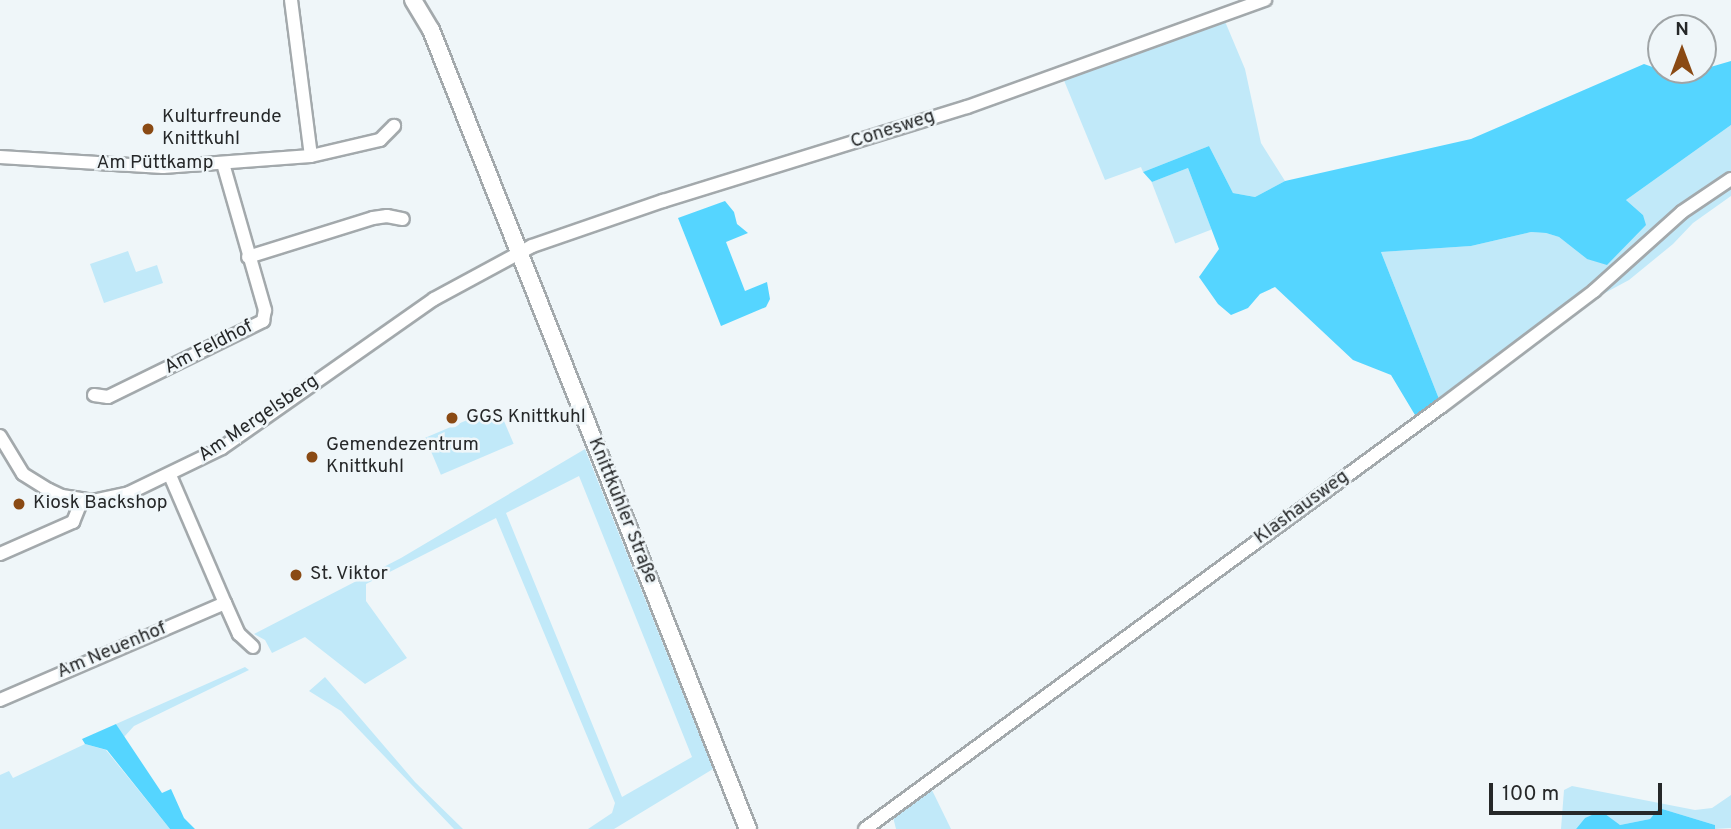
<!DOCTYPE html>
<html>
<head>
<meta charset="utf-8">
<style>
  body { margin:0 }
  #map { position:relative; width:1731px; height:829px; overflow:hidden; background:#eff6f9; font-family:Overpass,sans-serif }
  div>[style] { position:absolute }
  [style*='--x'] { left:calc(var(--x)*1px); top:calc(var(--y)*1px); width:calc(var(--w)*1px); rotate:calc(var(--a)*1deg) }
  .green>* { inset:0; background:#c1e9f9; transform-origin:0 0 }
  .forest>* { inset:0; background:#55d5ff }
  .roads { filter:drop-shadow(2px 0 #a3a9ac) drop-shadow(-2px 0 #a3a9ac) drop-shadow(0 2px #a3a9ac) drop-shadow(0 -2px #a3a9ac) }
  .minor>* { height:12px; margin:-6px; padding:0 6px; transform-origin:6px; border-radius:6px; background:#fff }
  .tertiary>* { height:16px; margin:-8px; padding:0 8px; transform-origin:8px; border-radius:8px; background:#fff }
  .dots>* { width:19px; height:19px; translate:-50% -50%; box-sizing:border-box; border:4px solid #eff6f9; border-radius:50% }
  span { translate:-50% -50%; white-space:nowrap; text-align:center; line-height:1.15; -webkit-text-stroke:5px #eff6f9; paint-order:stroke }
  .poi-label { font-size:19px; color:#262829 }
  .left { translate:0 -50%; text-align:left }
  .street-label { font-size:19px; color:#262829 }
  .north { position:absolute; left:1647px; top:14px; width:70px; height:70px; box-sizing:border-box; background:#eff6f9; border:2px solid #9fa4a6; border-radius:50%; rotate:0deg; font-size:19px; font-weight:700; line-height:28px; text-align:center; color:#262829 }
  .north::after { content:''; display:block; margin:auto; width:24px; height:32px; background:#8a4a14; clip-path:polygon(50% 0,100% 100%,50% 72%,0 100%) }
  .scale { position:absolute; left:1489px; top:783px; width:173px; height:32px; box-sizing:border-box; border:4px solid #262829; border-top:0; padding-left:9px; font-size:21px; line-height:24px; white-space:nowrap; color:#262829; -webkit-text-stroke:5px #eff6f9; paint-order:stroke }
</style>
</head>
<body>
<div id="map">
  <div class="green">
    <div style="clip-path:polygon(1224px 19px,1245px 69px,1261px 143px,1285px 181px,1255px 197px,1233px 193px,1209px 146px,1143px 172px,1141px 167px,1105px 180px,1063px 78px)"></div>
    <div style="clip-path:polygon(1731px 125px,1731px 177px,1593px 291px,1441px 404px,1381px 252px,1471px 246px,1531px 232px,1546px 233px,1559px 237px,1587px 259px,1643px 215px,1626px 200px)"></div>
    <div style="left:1188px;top:168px;width:66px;height:39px;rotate:69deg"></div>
    <div style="clip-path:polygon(1731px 181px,1731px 196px,1693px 223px,1673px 244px,1629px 280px,1590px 301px,1683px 212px)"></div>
    <div style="clip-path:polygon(128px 251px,136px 272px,157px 265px,163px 283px,104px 303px,90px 264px)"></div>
    <div style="left:498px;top:407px;width:40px;height:79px;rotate:67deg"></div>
    <div style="clip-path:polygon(evenodd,585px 449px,713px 769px,614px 829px,588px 829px,612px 813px,615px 803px,496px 518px,366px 584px,366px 601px,407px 658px,365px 684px,305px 637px,272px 653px,265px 640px,254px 634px,401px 558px,585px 449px,579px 476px,692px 757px,622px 797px,506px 513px,579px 476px)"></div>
    <div style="clip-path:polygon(245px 667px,249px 670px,134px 726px,124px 737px,116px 724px)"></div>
    <div style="clip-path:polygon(325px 677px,415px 782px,463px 829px,454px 829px,341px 711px,309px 691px)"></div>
    <div style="clip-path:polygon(85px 744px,106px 750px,170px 829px,0 829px,0 775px,9px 771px,13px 778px)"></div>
    <div style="clip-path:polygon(929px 784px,951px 829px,896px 829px,892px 813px)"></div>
    <div style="clip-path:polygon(1572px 786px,1695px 810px,1712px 808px,1731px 795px,1731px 828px,1715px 829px,1715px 825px,1659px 808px,1650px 819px,1620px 825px,1585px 818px,1576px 829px,1561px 829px,1564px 790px)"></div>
  </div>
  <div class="forest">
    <div style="clip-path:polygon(1731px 61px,1731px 125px,1626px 200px,1643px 215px,1646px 225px,1607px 265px,1587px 259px,1559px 237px,1546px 233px,1531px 232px,1471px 246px,1381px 252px,1441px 404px,1418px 420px,1391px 375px,1353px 360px,1275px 287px,1260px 294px,1248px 308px,1231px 315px,1218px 304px,1199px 277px,1219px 249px,1188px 168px,1152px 182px,1143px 172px,1209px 146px,1233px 193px,1255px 197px,1285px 181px,1471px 139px,1644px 64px,1661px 70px,1690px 73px)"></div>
    <div style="clip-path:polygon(725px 201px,734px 212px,737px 224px,748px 233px,726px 242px,745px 291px,767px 282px,770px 299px,766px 307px,721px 326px,678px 218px)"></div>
    <div style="clip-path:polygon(116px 724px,162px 793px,171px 789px,184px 818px,195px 829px,170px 829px,107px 750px,85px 744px,82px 739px)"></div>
    <div style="clip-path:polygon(1659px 808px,1715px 825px,1715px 829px,1576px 829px,1585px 818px,1601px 811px,1620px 825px,1650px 819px)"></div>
  </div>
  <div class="roads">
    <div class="minor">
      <div style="--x:291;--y:0;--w:157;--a:82.7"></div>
      <div style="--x:311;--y:156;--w:71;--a:-13.1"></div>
      <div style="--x:380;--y:140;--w:20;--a:-45"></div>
      <div style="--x:0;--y:157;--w:163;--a:3.5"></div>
      <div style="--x:163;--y:167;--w:148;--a:-4.3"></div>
      <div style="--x:248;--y:257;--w:131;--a:-17.3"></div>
      <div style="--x:373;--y:218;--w:14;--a:-8"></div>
      <div style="--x:387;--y:216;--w:16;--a:11"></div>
      <div style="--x:94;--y:395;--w:14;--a:8"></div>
      <div style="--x:108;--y:397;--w:173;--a:-26.1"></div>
      <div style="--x:263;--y:321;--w:11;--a:-80"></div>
      <div style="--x:265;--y:310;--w:152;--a:-106"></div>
      <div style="--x:0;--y:436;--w:44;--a:58.8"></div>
      <div style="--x:23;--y:474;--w:31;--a:32"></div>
      <div style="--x:49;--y:490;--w:14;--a:25"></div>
      <div style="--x:62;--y:496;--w:30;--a:9"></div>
      <div style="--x:92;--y:501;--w:38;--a:-12"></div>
      <div style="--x:129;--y:493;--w:103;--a:-25.8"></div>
      <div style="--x:222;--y:448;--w:259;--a:-35.1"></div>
      <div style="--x:434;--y:299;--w:111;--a:-28.4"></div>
      <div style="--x:532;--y:246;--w:139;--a:-19"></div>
      <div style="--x:663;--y:201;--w:318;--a:-17.2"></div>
      <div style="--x:967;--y:107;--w:317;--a:-19.8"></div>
      <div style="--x:0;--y:554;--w:80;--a:-23.7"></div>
      <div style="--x:73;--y:522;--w:24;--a:-68"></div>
      <div style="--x:225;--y:603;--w:34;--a:66"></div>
      <div style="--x:239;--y:634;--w:19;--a:43"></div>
      <div style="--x:0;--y:700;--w:245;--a:-23.3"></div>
      <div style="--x:225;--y:603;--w:139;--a:-113.3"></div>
      <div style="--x:865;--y:829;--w:715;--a:-36.25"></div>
      <div style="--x:1442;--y:406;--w:191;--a:-37.1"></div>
      <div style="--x:1594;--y:291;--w:118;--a:-41.9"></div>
      <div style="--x:1682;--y:212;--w:59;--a:-34"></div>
    </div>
    <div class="tertiary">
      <div style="--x:413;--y:0;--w:35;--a:59"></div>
      <div style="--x:431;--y:30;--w:860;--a:68.36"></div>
    </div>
  </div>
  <div class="dots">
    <div style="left:148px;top:129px;background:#8a4a14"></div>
    <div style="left:452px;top:418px;background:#8a4a14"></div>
    <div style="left:312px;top:457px;background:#8a4a14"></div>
    <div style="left:19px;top:504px;background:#8a4a14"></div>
    <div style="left:296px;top:575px;background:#8a4a14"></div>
  </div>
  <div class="poi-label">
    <span class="left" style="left:162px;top:129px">Kulturfreunde<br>Knittkuhl</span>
    <span class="left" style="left:466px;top:418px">GGS Knittkuhl</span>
    <span class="left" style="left:326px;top:457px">Gemendezentrum<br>Knittkuhl</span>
    <span class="left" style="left:33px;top:504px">Kiosk Backshop</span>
    <span class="left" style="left:310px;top:575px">St. Viktor</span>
  </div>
  <div class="street-label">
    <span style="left:893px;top:130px;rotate:-18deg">Conesweg</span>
    <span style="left:155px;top:164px">Am Püttkamp</span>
    <span style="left:209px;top:348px;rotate:-27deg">Am Feldhof</span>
    <span style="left:259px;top:419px;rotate:-34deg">Am Mergelsberg</span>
    <span style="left:1302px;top:508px;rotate:-36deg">Klashausweg</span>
    <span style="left:622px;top:511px;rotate:68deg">Knittkuhler Straße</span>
    <span style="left:112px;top:651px;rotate:-23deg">Am Neuenhof</span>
  </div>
  <div class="north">N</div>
  <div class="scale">100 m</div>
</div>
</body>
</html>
